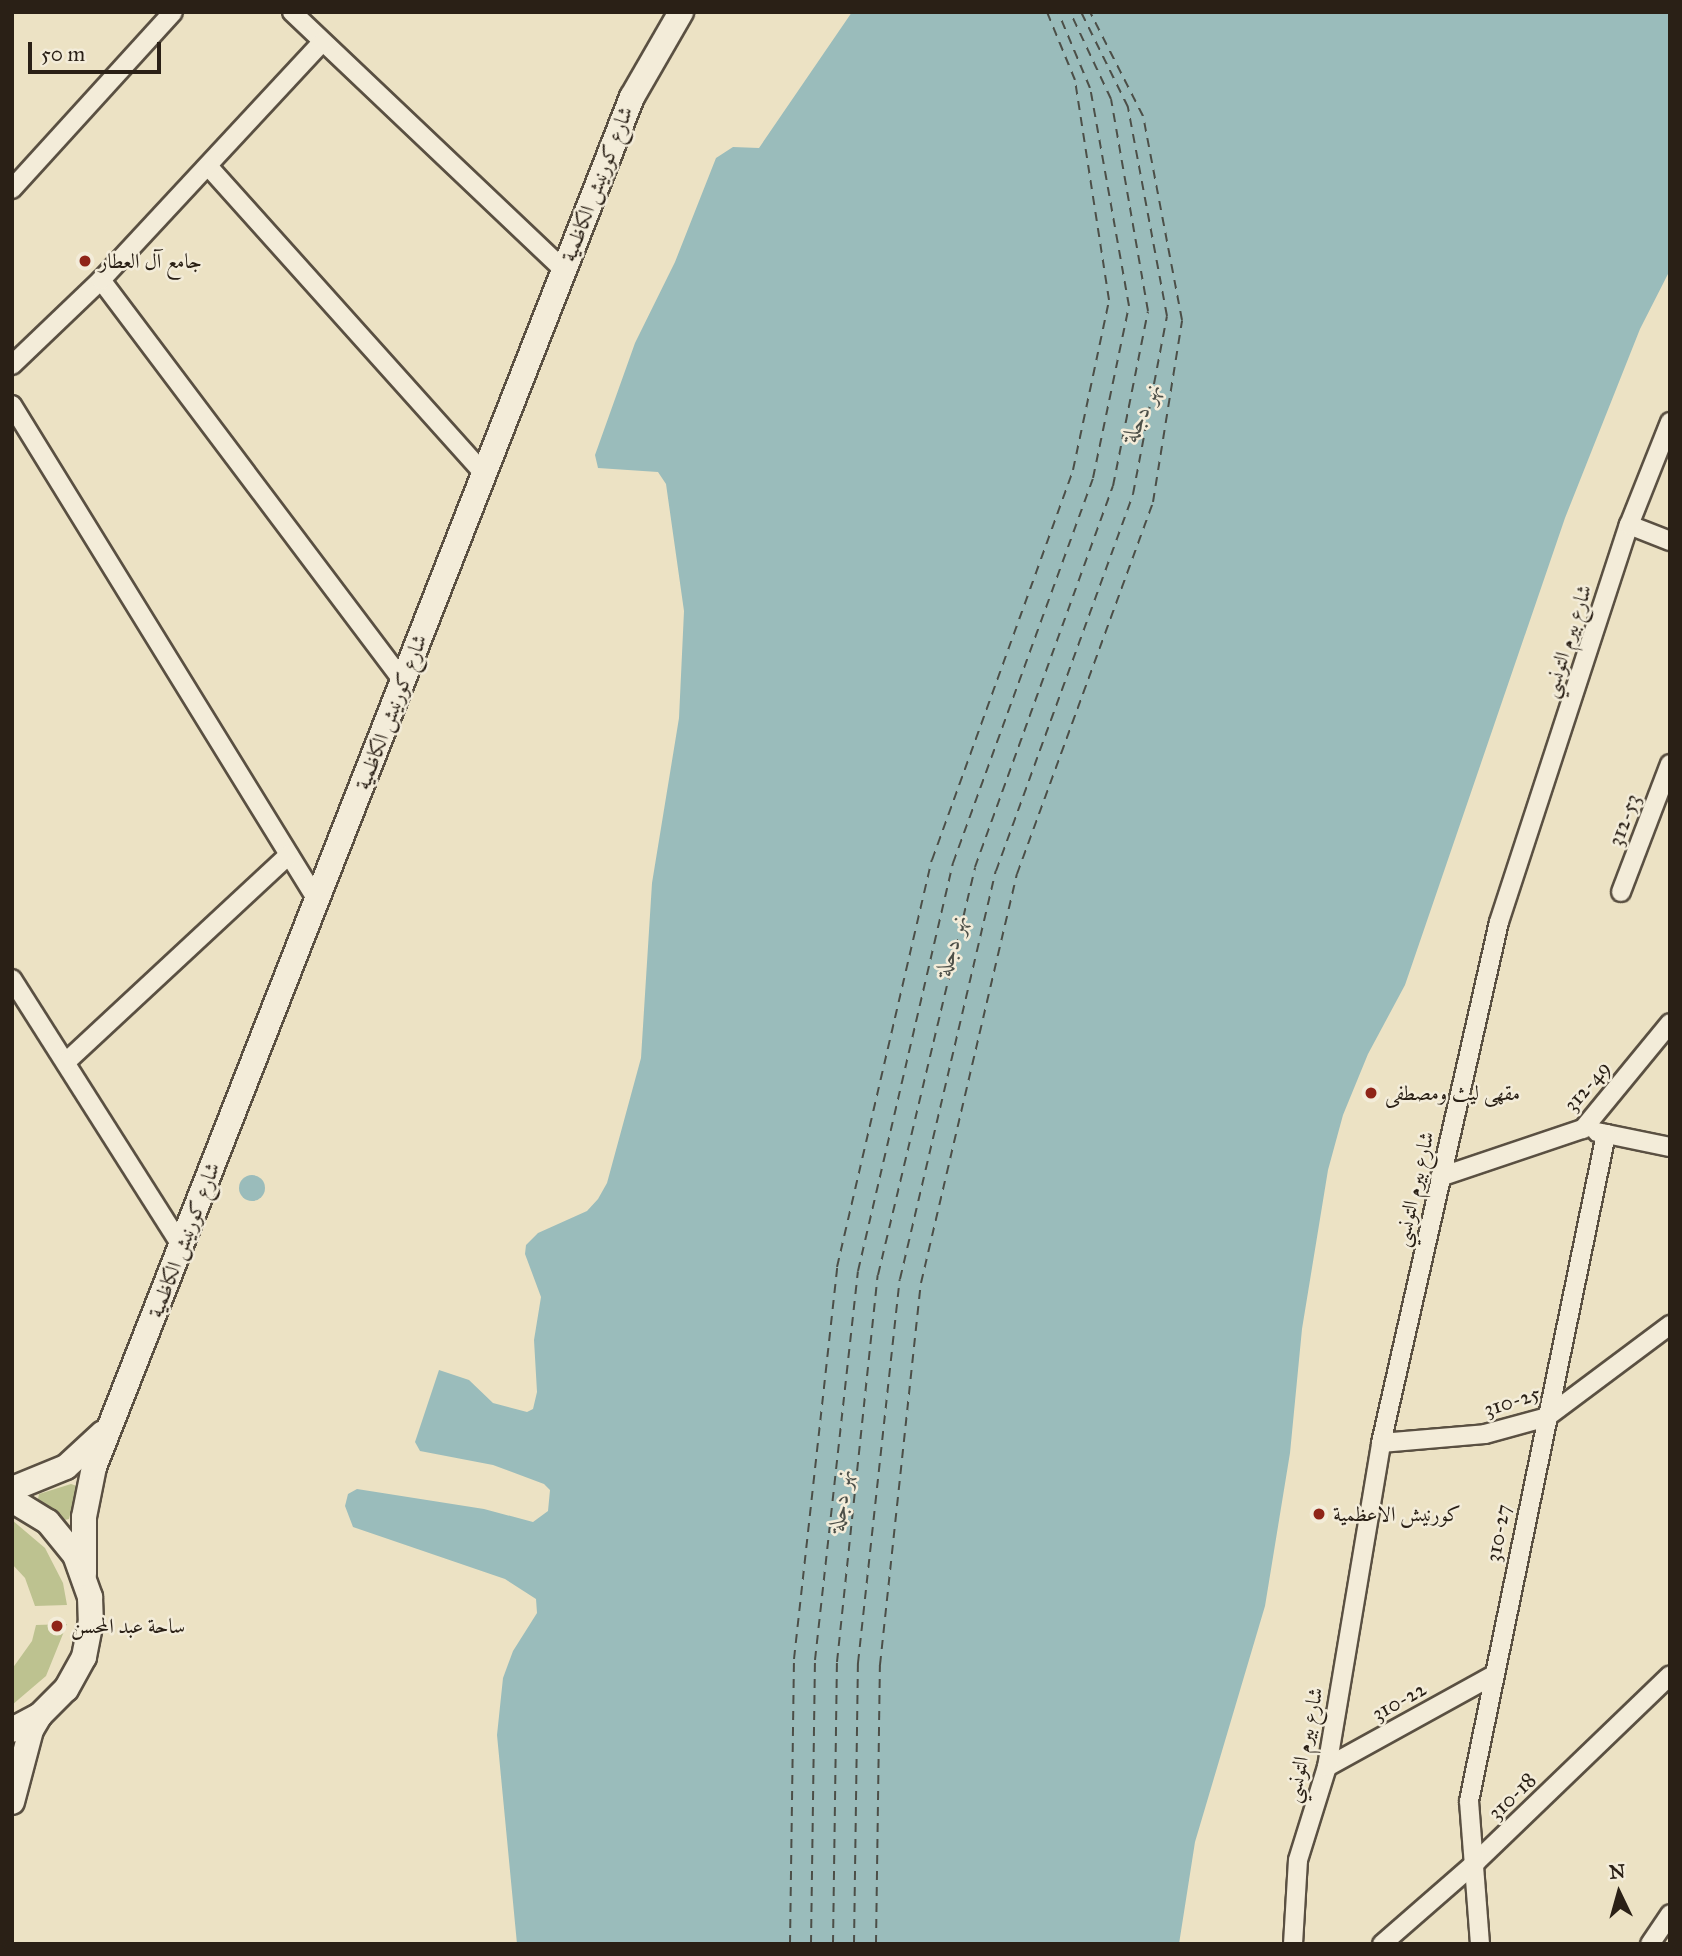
<!DOCTYPE html>
<html>
<head>
<meta charset="utf-8">
<style>
  body { margin:0 }
  #map { position:relative; width:1682px; height:1956px; overflow:hidden; background:#ece2c4; font-family:"IM FELL Great Primer",Amiri,serif }
  div>[style] { position:absolute }
  [style*='--x'] { left:calc(var(--x)*1px); top:calc(var(--y)*1px); width:calc(var(--w)*1px); rotate:calc(var(--a)*1deg) }
  .green>* { inset:0; background:#bdc290 }
  .water>* { inset:0; background:#9abcbb }
  .round { border-radius:50% }
  .ferry>* { height:2px; margin-top:-1px; transform-origin:0; background:repeating-linear-gradient(90deg,#4c4f48 0 9px,transparent 0 16px) }
  .roads { filter:drop-shadow(2px 0 #5a5042) drop-shadow(-2px 0 #5a5042) drop-shadow(0 2px #5a5042) drop-shadow(0 -2px #5a5042) }
  .street>* { height:18px; margin:-9px; padding:0 9px; transform-origin:9px; border-radius:9px; background:#f3ecd9 }
  .secondary>* { height:24px; margin:-12px; padding:0 12px; transform-origin:12px; border-radius:12px; background:#f3ecd9 }
  .dots>* { width:19px; height:19px; translate:-50% -50%; box-sizing:border-box; border:4px solid #f3ecd9; border-radius:50% }
  span { translate:-50% -50%; white-space:nowrap; text-align:center; line-height:1.15; -webkit-text-stroke:5px #f3ecd9; paint-order:stroke }
  .street-label { font-size:21px; color:#2a2016 }
  .poi-label { font-size:21px; color:#2a2016 }
  .left { translate:0 -50%; text-align:left }
  .water-label { font-size:23px; color:#4c4f48; font-style:italic }
  .frame { position:absolute; inset:0; border:14px solid #2a2016; pointer-events:none }
  .north { position:absolute; left:1584px; top:1858px; width:70px; height:70px; -webkit-text-stroke:5px #f3ecd9; paint-order:stroke; rotate:355deg; font-size:19px; font-weight:700; line-height:28px; text-align:center; color:#2a2016 }
  .north::after { content:''; display:block; margin:auto; width:24px; height:32px; background:#2a2016; clip-path:polygon(50% 0,100% 100%,50% 72%,0 100%) }
  .scale { position:absolute; left:28px; top:42px; width:133px; height:32px; box-sizing:border-box; border:4px solid #2a2016; border-top:0; padding-left:9px; font-size:21px; line-height:24px; white-space:nowrap; color:#2a2016; -webkit-text-stroke:5px #f3ecd9; paint-order:stroke }
</style>
</head>
<body>
<div id="map">
  <div class="green">
    <div style="clip-path:polygon(71px 1484px,77px 1486px,69px 1519px,65px 1520px,38px 1499px,39px 1494px)"></div>
    <div style="clip-path:polygon(12px 1520px,45px 1548px,63px 1583px,67px 1605px,35px 1606px,25px 1578px,12px 1564px)"></div>
    <div style="clip-path:polygon(67px 1624px,46px 1676px,12px 1705px,12px 1669px,32px 1641px,36px 1625px)"></div>
  </div>
  <div class="water">
    <div style="clip-path:polygon(852px 12px,1670px 12px,1670px 270px,1640px 329px,1565px 518px,1405px 985px,1368px 1054px,1343px 1115px,1328px 1170px,1302px 1329px,1290px 1453px,1265px 1606px,1195px 1842px,1179px 1944px,517px 1944px,497px 1735px,503px 1678px,513px 1651px,537px 1613px,536px 1599px,505px 1579px,353px 1527px,345px 1506px,348px 1494px,357px 1489px,484px 1509px,533px 1522px,548px 1511px,550px 1490px,544px 1484px,493px 1465px,420px 1451px,415px 1442px,439px 1370px,469px 1380px,493px 1403px,527px 1412px,533px 1409px,537px 1392px,534px 1340px,541px 1297px,525px 1254px,526px 1245px,538px 1233px,587px 1211px,598px 1199px,607px 1183px,641px 1058px,652px 883px,679px 718px,684px 611px,666px 484px,658px 472px,598px 468px,595px 455px,635px 343px,675px 262px,716px 158px,733px 147px,759px 148px)"></div>
    <div class="round" style="left:239px;top:1175px;width:26px;height:26px"></div>
  </div>
  <div class="ferry">
    <div style="--x:790;--y:1944;--w:285;--a:-89.2"></div>
    <div style="--x:794;--y:1659;--w:394;--a:-83.7"></div>
    <div style="--x:837;--y:1267;--w:418;--a:-76.9"></div>
    <div style="--x:932;--y:860;--w:415;--a:-70.1"></div>
    <div style="--x:1073;--y:470;--w:174;--a:-78"></div>
    <div style="--x:1109;--y:300;--w:223;--a:-98.8"></div>
    <div style="--x:1075;--y:80;--w:74;--a:-112.4"></div>
    <div style="--x:811;--y:1944;--w:284;--a:-89.2"></div>
    <div style="--x:815;--y:1660;--w:391;--a:-83.7"></div>
    <div style="--x:858;--y:1271;--w:419;--a:-76.9"></div>
    <div style="--x:953;--y:863;--w:410;--a:-70"></div>
    <div style="--x:1093;--y:478;--w:176;--a:-78.2"></div>
    <div style="--x:1129;--y:306;--w:221;--a:-100.1"></div>
    <div style="--x:1090;--y:88;--w:82;--a:-112.8"></div>
    <div style="--x:833;--y:1944;--w:282;--a:-89.2"></div>
    <div style="--x:837;--y:1662;--w:389;--a:-84"></div>
    <div style="--x:878;--y:1275;--w:419;--a:-76.6"></div>
    <div style="--x:975;--y:867;--w:405;--a:-70.1"></div>
    <div style="--x:1113;--y:486;--w:178;--a:-78.7"></div>
    <div style="--x:1148;--y:311;--w:215;--a:-99.9"></div>
    <div style="--x:1111;--y:99;--w:96;--a:-115.2"></div>
    <div style="--x:854;--y:1944;--w:281;--a:-89.2"></div>
    <div style="--x:858;--y:1663;--w:386;--a:-83.8"></div>
    <div style="--x:900;--y:1279;--w:419;--a:-76.8"></div>
    <div style="--x:996;--y:871;--w:401;--a:-70"></div>
    <div style="--x:1133;--y:494;--w:181;--a:-79.2"></div>
    <div style="--x:1167;--y:316;--w:213;--a:-100.6"></div>
    <div style="--x:1128;--y:107;--w:106;--a:-116.3"></div>
    <div style="--x:876;--y:1944;--w:279;--a:-89.2"></div>
    <div style="--x:880;--y:1665;--w:384;--a:-83.9"></div>
    <div style="--x:921;--y:1283;--w:420;--a:-76.8"></div>
    <div style="--x:1017;--y:874;--w:396;--a:-69.9"></div>
    <div style="--x:1153;--y:502;--w:184;--a:-80.9"></div>
    <div style="--x:1182;--y:320;--w:208;--a:-100.8"></div>
    <div style="--x:1143;--y:116;--w:117;--a:-117"></div>
  </div>
  <div class="roads">
    <div class="street">
      <div style="--x:292;--y:12;--w:375;--a:43.5"></div>
      <div style="--x:208;--y:166;--w:414;--a:48.1"></div>
      <div style="--x:12;--y:189;--w:239;--a:-47.7"></div>
      <div style="--x:101;--y:280;--w:502;--a:53.02"></div>
      <div style="--x:12;--y:365;--w:123;--a:-43.7"></div>
      <div style="--x:101;--y:280;--w:325;--a:-47.1"></div>
      <div style="--x:12;--y:405;--w:581;--a:58.36"></div>
      <div style="--x:1629;--y:525;--w:44;--a:21.3"></div>
      <div style="--x:1621;--y:892;--w:137;--a:-69.1"></div>
      <div style="--x:12;--y:979;--w:317;--a:57.6"></div>
      <div style="--x:66;--y:1062;--w:304;--a:-42.9"></div>
      <div style="--x:1597;--y:1132;--w:75;--a:11.6"></div>
      <div style="--x:1440;--y:1177;--w:151;--a:-18.6"></div>
      <div style="--x:1583;--y:1129;--w:137;--a:-50.6"></div>
      <div style="--x:1381;--y:1443;--w:104;--a:-4.9"></div>
      <div style="--x:1485;--y:1434;--w:64;--a:-15.3"></div>
      <div style="--x:1547;--y:1417;--w:154;--a:-36.8"></div>
      <div style="--x:1327;--y:1767;--w:191;--a:-28.9"></div>
      <div style="--x:1293;--y:1944;--w:84;--a:-86.6"></div>
      <div style="--x:1298;--y:1860;--w:97;--a:-72.7"></div>
      <div style="--x:1327;--y:1767;--w:328;--a:-80.5"></div>
      <div style="--x:1381;--y:1443;--w:534;--a:-77.24"></div>
      <div style="--x:1499;--y:922;--w:418;--a:-71.9"></div>
      <div style="--x:1629;--y:525;--w:111;--a:-68.3"></div>
      <div style="--x:1382;--y:1944;--w:125;--a:-41.1"></div>
      <div style="--x:1476;--y:1862;--w:269;--a:-43.9"></div>
      <div style="--x:1480;--y:1944;--w:143;--a:-94.4"></div>
      <div style="--x:1469;--y:1801;--w:681;--a:-78.39"></div>
      <div style="--x:1650;--y:1944;--w:36;--a:-56"></div>
    </div>
    <div class="secondary">
      <div style="--x:12;--y:1489;--w:58;--a:-22.2"></div>
      <div style="--x:66;--y:1467;--w:50;--a:-42.6"></div>
      <div style="--x:12;--y:1500;--w:42;--a:31.4"></div>
      <div style="--x:48;--y:1522;--w:43;--a:50.7"></div>
      <div style="--x:75;--y:1555;--w:45;--a:70.3"></div>
      <div style="--x:90;--y:1597;--w:24;--a:88"></div>
      <div style="--x:91;--y:1621;--w:37;--a:101"></div>
      <div style="--x:84;--y:1657;--w:37;--a:119"></div>
      <div style="--x:66;--y:1689;--w:37;--a:135"></div>
      <div style="--x:40;--y:1715;--w:32;--a:152"></div>
      <div style="--x:84;--y:1574;--w:57;--a:-90"></div>
      <div style="--x:84;--y:1517;--w:51;--a:-78.7"></div>
      <div style="--x:94;--y:1467;--w:1472;--a:-68.56"></div>
      <div style="--x:632;--y:97;--w:98;--a:-60"></div>
      <div style="--x:12;--y:1802;--w:74;--a:-75.2"></div>
      <div style="--x:31;--y:1730;--w:17;--a:-59"></div>
    </div>
  </div>
  <div class="dots">
    <div style="left:85px;top:261px;background:#8f2418"></div>
    <div style="left:1371px;top:1093px;background:#8f2418"></div>
    <div style="left:1319px;top:1514px;background:#8f2418"></div>
    <div style="left:57px;top:1626px;background:#8f2418"></div>
  </div>
  <div class="street-label">
    <span style="left:597px;top:184px;rotate:-69deg">شارع كورنيش الكاظمية</span>
    <span style="left:1567px;top:641px;rotate:-72deg">شارع بيرم التونسي</span>
    <span style="left:391px;top:712px;rotate:-69deg">شارع كورنيش الكاظمية</span>
    <span style="left:1624px;top:820px;rotate:-69deg">312-53</span>
    <span style="left:1587px;top:1086px;rotate:-49deg">312-49</span>
    <span style="left:1414px;top:1189px;rotate:-77deg">شارع بيرم التونسي</span>
    <span style="left:184px;top:1240px;rotate:-69deg">شارع كورنيش الكاظمية</span>
    <span style="left:1512px;top:1401px;rotate:-18deg">310-25</span>
    <span style="left:1498px;top:1533px;rotate:-79deg">310-27</span>
    <span style="left:1399px;top:1701px;rotate:-29deg">310-22</span>
    <span style="left:1304px;top:1745px;rotate:-78deg">شارع بيرم التونسي</span>
    <span style="left:1512px;top:1796px;rotate:-44deg">310-18</span>
  </div>
  <div class="poi-label">
    <span class="left" style="left:99px;top:261px">جامع آل العطار</span>
    <span class="left" style="left:1385px;top:1093px">مقهى ليث ومصطفى</span>
    <span class="left" style="left:1333px;top:1514px">كورنيش الاعظمية</span>
    <span class="left" style="left:71px;top:1626px">ساحة عبد المحسن</span>
  </div>
  <div class="water-label">
    <span style="left:1141px;top:412px;rotate:-65deg">نهر دجلة</span>
    <span style="left:951px;top:945px;rotate:-74deg">نهر دجلة</span>
    <span style="left:840px;top:1500px;rotate:-83deg">نهر دجلة</span>
  </div>
  <div class="frame"></div>
  <div class="north">N</div>
  <div class="scale">50 m</div>
</div>
</body>
</html>
